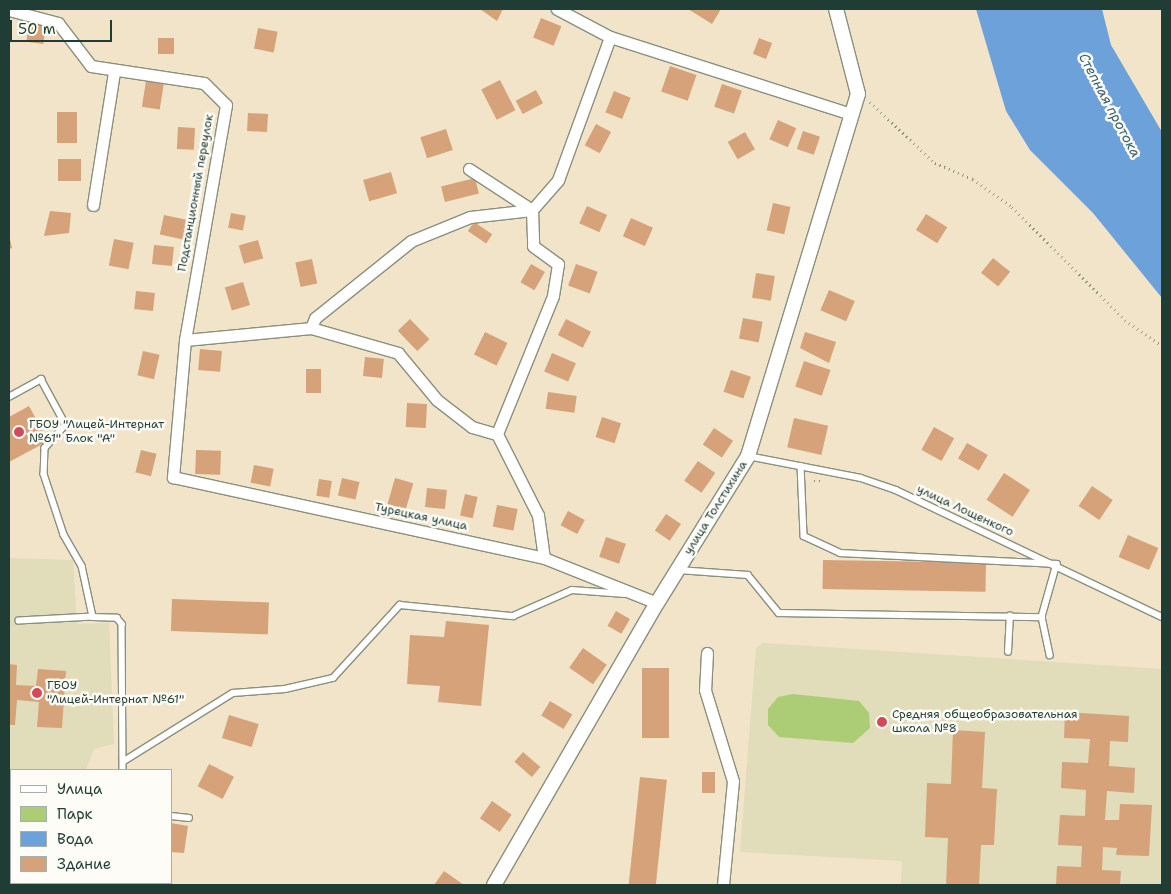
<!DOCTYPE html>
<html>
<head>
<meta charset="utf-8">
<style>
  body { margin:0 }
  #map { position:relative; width:1171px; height:894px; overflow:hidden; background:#f1e4c8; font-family:"Shantell Sans",sans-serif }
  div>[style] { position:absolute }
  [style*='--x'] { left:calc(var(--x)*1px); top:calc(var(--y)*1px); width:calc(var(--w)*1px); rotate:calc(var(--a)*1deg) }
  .built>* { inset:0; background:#e1dcba }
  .green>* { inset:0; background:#accd75 }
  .water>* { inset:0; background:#6da1d9 }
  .building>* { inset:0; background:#d5a279; transform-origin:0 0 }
  .path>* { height:2.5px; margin-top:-1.25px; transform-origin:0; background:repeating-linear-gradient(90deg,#88907e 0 1px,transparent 0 5px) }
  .roads { filter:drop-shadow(1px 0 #88907e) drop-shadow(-1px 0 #88907e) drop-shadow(0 1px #88907e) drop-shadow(0 -1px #88907e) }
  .service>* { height:5.5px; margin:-2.75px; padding:0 2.75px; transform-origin:2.75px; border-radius:2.75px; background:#fff }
  .minor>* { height:11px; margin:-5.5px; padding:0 5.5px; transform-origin:5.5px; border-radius:5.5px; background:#fff }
  .tertiary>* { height:14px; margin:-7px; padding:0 7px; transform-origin:7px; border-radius:7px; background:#fff }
  .dots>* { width:14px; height:14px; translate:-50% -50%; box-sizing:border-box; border:2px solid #fdfcf7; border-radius:50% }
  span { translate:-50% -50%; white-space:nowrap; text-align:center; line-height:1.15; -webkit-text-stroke:5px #fdfcf7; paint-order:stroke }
  .street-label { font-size:12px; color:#1f3d34 }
  .poi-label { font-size:12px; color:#1f3d34 }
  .left { translate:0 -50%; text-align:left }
  .water-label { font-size:14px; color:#3a606e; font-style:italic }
  .frame { position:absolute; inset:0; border:10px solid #1f3d34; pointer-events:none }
  .legend { position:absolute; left:10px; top:769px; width:162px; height:115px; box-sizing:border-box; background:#fdfcf7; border:1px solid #a4b0a9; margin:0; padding:6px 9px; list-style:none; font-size:15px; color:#1f3d34 }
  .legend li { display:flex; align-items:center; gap:10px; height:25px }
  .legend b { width:25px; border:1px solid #a4b0a9 }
  .scale { position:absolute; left:10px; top:20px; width:102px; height:22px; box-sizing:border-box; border:2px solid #1f3d34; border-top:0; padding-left:6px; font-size:15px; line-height:18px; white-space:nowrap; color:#1f3d34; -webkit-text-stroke:4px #fdfcf7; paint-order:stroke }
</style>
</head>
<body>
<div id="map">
  <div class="built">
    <div style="clip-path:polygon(9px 558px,73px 560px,77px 624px,109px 623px,114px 744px,94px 749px,86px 770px,11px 770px,9px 798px)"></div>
    <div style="clip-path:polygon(763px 643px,1162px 669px,1162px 885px,901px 885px,902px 861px,740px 852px,756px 648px)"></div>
  </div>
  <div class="green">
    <div style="clip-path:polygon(793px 694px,859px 701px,869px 713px,870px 728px,853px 743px,779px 737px,768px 725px,768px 709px,778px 697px)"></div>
  </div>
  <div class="water">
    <div style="clip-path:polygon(976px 9px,1102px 9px,1111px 45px,1162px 132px,1162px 298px,1093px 213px,1030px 150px,1006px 111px)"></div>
  </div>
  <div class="building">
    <div style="clip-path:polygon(480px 9px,503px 9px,497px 21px)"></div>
    <div style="clip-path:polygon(688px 9px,721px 9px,712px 24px)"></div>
    <div style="left:541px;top:18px;width:22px;height:21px;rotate:22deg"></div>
    <div style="left:29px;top:21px;width:17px;height:21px;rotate:7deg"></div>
    <div style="left:258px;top:28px;width:20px;height:21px;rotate:11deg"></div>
    <div style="left:158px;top:38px;width:16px;height:16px"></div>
    <div style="left:759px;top:38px;width:14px;height:17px;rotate:21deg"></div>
    <div style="left:670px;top:66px;width:28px;height:27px;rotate:19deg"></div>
    <div style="left:500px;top:80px;width:34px;height:21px;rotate:63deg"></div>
    <div style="left:146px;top:81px;width:18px;height:26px;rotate:9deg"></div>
    <div style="left:722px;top:84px;width:21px;height:24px;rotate:19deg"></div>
    <div style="left:536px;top:90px;width:15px;height:23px;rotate:62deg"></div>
    <div style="left:614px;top:91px;width:18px;height:23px;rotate:22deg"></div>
    <div style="left:57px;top:112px;width:20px;height:31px"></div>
    <div style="left:248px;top:113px;width:20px;height:18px;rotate:3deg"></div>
    <div style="left:778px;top:120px;width:20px;height:21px;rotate:24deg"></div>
    <div style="left:596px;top:124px;width:17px;height:24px;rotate:28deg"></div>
    <div style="left:178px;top:127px;width:17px;height:22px;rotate:3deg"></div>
    <div style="left:446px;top:129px;width:22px;height:27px;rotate:72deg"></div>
    <div style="left:803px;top:131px;width:18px;height:19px;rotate:19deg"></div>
    <div style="left:745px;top:132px;width:20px;height:20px;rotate:60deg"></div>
    <div style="left:58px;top:159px;width:23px;height:22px"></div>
    <div style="left:391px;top:172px;width:22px;height:29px;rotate:74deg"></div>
    <div style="left:475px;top:178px;width:16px;height:35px;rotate:76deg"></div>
    <div style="left:773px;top:203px;width:18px;height:28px;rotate:13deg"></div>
    <div style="left:587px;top:206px;width:22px;height:19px;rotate:24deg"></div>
    <div style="clip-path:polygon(50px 211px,71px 213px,69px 233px,44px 236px)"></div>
    <div style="left:231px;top:213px;width:15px;height:15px;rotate:11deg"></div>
    <div style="left:926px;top:214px;width:25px;height:19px;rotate:32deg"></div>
    <div style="left:164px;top:215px;width:24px;height:20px;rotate:12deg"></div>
    <div style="left:631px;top:218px;width:24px;height:20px;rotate:24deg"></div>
    <div style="left:474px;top:222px;width:22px;height:11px;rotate:34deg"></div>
    <div style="clip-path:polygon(9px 235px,12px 248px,9px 249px)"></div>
    <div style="left:114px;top:239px;width:20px;height:27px;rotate:11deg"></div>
    <div style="left:258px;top:240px;width:19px;height:20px;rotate:74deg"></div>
    <div style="left:154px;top:245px;width:20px;height:19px;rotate:6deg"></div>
    <div style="left:993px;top:258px;width:22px;height:19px;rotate:39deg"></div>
    <div style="left:312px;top:259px;width:25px;height:17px;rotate:78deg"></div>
    <div style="left:531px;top:264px;width:16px;height:21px;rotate:30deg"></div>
    <div style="left:576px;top:264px;width:23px;height:23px;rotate:20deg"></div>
    <div style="left:756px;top:273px;width:19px;height:25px;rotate:9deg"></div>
    <div style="left:243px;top:282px;width:24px;height:19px;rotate:73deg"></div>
    <div style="left:829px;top:290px;width:28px;height:22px;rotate:23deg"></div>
    <div style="left:136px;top:291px;width:19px;height:18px;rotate:6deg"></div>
    <div style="left:743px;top:318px;width:20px;height:21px;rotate:11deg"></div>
    <div style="left:410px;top:319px;width:28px;height:17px;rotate:46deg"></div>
    <div style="left:566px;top:319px;width:28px;height:18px;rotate:27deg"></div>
    <div style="left:485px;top:332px;width:25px;height:25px;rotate:26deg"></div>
    <div style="clip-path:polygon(805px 332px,836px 342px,829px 363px,800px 348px)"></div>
    <div style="left:200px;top:349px;width:22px;height:21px;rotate:5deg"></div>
    <div style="left:143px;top:351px;width:17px;height:25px;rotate:13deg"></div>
    <div style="left:552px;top:353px;width:26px;height:20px;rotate:23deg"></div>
    <div style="left:365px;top:357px;width:19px;height:19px;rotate:6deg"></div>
    <div style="left:804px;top:361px;width:28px;height:27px;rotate:19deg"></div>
    <div style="left:306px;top:369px;width:15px;height:24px"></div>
    <div style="left:731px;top:370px;width:21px;height:23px;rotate:19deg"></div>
    <div style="left:548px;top:392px;width:29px;height:17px;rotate:8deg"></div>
    <div style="left:407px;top:403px;width:20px;height:24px;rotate:3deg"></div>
    <div style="clip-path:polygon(29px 406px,48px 441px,9px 462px,9px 417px)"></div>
    <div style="left:602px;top:417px;width:20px;height:21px;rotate:18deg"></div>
    <div style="left:794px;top:418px;width:35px;height:30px;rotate:13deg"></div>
    <div style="left:934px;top:427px;width:23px;height:26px;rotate:29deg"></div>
    <div style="left:714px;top:428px;width:23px;height:20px;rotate:34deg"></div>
    <div style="left:967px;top:443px;width:24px;height:18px;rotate:30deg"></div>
    <div style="left:141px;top:450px;width:16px;height:23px;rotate:14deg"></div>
    <div style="left:196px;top:450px;width:25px;height:24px;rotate:2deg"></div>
    <div style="left:698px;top:461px;width:21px;height:24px;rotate:35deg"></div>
    <div style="left:254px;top:465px;width:20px;height:18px;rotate:11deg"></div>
    <div style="left:1004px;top:473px;width:31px;height:32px;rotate:33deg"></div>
    <div style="left:342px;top:478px;width:18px;height:18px;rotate:13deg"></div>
    <div style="left:395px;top:478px;width:19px;height:27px;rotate:16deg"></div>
    <div style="left:319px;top:479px;width:13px;height:17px;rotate:9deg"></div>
    <div style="left:1092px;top:486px;width:25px;height:24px;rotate:34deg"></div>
    <div style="left:427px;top:488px;width:20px;height:19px;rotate:6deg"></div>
    <div style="left:465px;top:494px;width:13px;height:22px;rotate:13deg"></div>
    <div style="left:497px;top:505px;width:21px;height:22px;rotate:11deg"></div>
    <div style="left:568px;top:511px;width:19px;height:16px;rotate:28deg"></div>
    <div style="left:666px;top:514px;width:18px;height:20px;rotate:34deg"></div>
    <div style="left:1128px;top:535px;width:33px;height:24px;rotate:23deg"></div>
    <div style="left:606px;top:537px;width:21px;height:21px;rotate:19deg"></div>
    <div style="left:823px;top:560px;width:163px;height:29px;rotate:1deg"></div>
    <div style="left:172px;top:599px;width:97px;height:32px;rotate:2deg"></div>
    <div style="left:616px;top:611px;width:16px;height:17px;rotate:30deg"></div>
    <div style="clip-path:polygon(446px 621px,489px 625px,481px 706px,438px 702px,440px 686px,407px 684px,410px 635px,444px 637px)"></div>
    <div style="left:583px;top:648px;width:29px;height:24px;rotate:35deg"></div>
    <div style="clip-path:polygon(9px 664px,17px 665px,16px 685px,36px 686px,38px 669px,66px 671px,62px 728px,37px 727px,39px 702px,17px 700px,15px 725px,9px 725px)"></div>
    <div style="left:642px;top:668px;width:27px;height:70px"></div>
    <div style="left:550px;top:701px;width:26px;height:17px;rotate:31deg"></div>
    <div style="clip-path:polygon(1065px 712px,1129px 716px,1128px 742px,1110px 741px,1109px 766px,1135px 768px,1134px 793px,1107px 791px,1105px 820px,1119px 820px,1120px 804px,1152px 805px,1149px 856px,1116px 855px,1117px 848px,1103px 847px,1102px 870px,1121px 871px,1120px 885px,1056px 885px,1057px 866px,1081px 867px,1082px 846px,1058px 845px,1060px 815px,1085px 816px,1086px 790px,1061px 788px,1062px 762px,1088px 763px,1090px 739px,1064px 738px)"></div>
    <div style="left:229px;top:715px;width:31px;height:24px;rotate:17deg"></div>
    <div style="clip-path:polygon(953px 730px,985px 732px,982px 788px,997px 789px,994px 845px,981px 845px,979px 885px,946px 885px,948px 838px,925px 837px,927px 783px,951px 784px)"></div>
    <div style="left:523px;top:752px;width:23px;height:13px;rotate:41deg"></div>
    <div style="left:209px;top:764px;width:28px;height:25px;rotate:27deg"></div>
    <div style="left:702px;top:772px;width:13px;height:21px"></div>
    <div style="left:640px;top:777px;width:27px;height:109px;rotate:6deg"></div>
    <div style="left:492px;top:801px;width:24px;height:21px;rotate:35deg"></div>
    <div style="clip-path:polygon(171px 823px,188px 826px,184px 853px,171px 852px)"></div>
    <div style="clip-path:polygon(444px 871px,464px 885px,434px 885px)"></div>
    <div style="clip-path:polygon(54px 883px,98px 883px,50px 885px)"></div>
  </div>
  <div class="path">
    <div style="--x:870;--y:102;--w:89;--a:43.2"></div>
    <div style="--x:935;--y:163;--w:41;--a:22.8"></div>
    <div style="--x:973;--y:179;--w:48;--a:35.7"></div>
    <div style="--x:1012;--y:207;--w:160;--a:45"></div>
    <div style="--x:1125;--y:320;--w:45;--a:35.1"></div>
    <div style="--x:814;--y:481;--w:7;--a:0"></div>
  </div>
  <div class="roads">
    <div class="service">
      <div style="--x:9;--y:397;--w:37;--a:-29"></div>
      <div style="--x:41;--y:379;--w:52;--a:61.5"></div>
      <div style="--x:66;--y:425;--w:31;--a:132"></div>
      <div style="--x:45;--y:448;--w:26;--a:92"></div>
      <div style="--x:44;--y:474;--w:64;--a:71.8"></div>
      <div style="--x:64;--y:535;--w:36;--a:60"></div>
      <div style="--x:82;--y:566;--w:52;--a:77.8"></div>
      <div style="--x:93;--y:617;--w:74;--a:176.9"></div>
      <div style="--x:748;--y:456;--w:115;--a:11"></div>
      <div style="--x:861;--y:478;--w:37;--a:19"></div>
      <div style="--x:896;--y:490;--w:295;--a:25.5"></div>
      <div style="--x:801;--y:466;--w:70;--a:87.5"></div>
      <div style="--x:804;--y:536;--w:40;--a:25"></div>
      <div style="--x:840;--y:553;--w:217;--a:2.9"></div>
      <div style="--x:1057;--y:564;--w:55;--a:105.8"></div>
      <div style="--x:1042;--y:617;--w:39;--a:78"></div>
      <div style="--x:678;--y:570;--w:70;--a:4.1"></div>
      <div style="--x:748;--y:575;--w:49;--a:50.8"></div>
      <div style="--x:779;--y:613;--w:263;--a:0.9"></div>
      <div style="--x:93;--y:617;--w:24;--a:2"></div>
      <div style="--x:117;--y:618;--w:8;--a:50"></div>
      <div style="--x:122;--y:624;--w:146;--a:89.6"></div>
      <div style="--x:1008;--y:652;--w:36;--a:-87"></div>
      <div style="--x:124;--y:761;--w:128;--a:-32"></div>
      <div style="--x:233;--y:693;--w:52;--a:-4.4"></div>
      <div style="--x:285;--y:689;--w:49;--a:-12.9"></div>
      <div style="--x:333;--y:678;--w:99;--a:-47.5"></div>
      <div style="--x:400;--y:605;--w:114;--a:5.6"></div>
      <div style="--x:513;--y:616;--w:64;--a:-23.8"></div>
      <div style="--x:572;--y:590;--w:53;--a:4.3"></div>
      <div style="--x:171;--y:816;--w:18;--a:6"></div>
      <div style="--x:9;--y:818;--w:2;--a:0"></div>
      <div style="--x:23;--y:885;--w:4;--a:-27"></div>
    </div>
    <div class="minor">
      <div style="--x:557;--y:9;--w:60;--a:27.8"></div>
      <div style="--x:610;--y:37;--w:254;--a:17.7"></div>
      <div style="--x:9;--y:10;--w:51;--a:14.9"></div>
      <div style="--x:58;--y:23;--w:54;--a:52.5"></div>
      <div style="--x:91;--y:66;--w:114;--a:8.6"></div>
      <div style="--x:204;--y:83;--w:31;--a:45"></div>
      <div style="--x:226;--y:105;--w:239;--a:99.9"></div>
      <div style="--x:185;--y:340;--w:138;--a:95"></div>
      <div style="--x:173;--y:477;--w:380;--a:12.3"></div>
      <div style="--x:544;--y:558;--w:122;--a:21.7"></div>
      <div style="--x:469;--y:169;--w:75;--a:33.1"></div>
      <div style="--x:532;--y:210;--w:36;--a:88"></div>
      <div style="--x:533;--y:246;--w:31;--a:36"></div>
      <div style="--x:558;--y:264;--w:32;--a:99"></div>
      <div style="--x:553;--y:296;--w:149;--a:112.1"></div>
      <div style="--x:93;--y:205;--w:134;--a:-81"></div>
      <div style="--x:311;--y:328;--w:11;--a:-68"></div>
      <div style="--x:315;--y:318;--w:123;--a:-38.7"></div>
      <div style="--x:411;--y:241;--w:64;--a:-22.1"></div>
      <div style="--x:470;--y:217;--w:62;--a:-6.4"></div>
      <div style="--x:532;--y:210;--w:40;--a:-49"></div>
      <div style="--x:558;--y:180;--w:152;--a:-70"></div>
      <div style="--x:185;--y:340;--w:127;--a:-5.4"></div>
      <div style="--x:311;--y:328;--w:91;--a:16"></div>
      <div style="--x:398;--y:353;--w:61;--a:50.3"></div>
      <div style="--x:437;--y:400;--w:44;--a:37.6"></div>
      <div style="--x:472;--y:427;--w:26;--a:16"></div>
      <div style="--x:497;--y:434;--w:91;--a:63.2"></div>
      <div style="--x:538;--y:515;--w:43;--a:82.1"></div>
      <div style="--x:707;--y:653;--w:37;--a:93"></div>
      <div style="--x:705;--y:690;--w:95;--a:72.9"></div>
      <div style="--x:733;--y:781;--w:104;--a:95.5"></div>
    </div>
    <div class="tertiary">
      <div style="--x:494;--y:885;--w:326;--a:-60"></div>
      <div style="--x:657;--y:603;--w:173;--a:-58.2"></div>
      <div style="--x:748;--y:456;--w:378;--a:-73.1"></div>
      <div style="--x:858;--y:94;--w:88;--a:-104.5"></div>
    </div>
  </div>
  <div class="dots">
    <div style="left:19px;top:432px;background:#d1495b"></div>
    <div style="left:37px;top:693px;background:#d1495b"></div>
    <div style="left:882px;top:722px;background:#d1495b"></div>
  </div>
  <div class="street-label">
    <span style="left:196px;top:193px;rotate:-80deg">Подстанционный переулок</span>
    <span style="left:716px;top:508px;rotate:-58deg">улица Толстихина</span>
    <span style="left:965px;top:511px;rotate:25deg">улица Лощенкого</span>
    <span style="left:421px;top:517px;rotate:12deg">Турецкая улица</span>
  </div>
  <div class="poi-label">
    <span class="left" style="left:29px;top:432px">ГБОУ "Лицей-Интернат<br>№61" Блок "А"</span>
    <span class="left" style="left:47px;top:693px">ГБОУ<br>"Лицей-Интернат №61"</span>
    <span class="left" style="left:892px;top:722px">Средняя общеобразовательная<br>школа №8</span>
  </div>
  <div class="water-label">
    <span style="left:1110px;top:105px;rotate:62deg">Степная протока</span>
  </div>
  <div class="frame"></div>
  <ul class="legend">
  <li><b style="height:6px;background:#fff"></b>Улица</li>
  <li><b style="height:14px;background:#accd75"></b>Парк</li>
  <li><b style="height:14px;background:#6da1d9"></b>Вода</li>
  <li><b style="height:14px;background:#d5a279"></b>Здание</li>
  </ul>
  <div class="scale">50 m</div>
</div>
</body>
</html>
